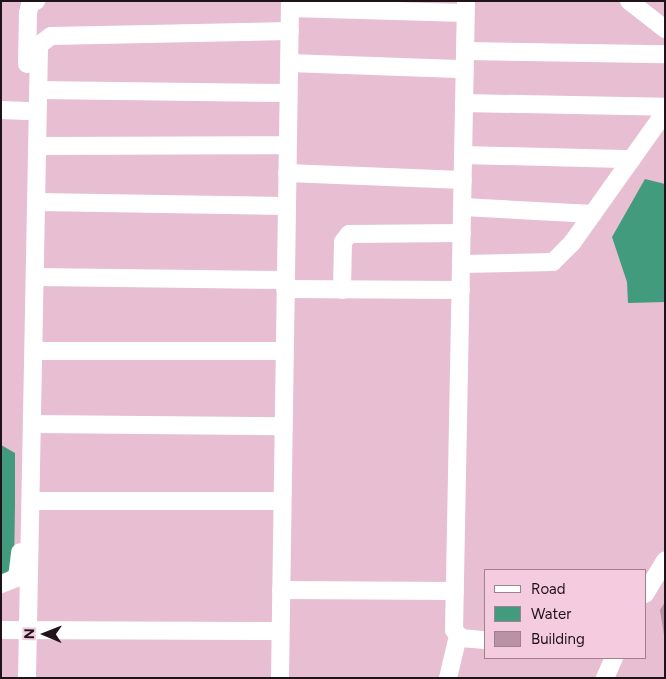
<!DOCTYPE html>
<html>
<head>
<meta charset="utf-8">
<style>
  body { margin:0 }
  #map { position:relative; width:666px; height:679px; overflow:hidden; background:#e7bed2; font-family:Figtree,sans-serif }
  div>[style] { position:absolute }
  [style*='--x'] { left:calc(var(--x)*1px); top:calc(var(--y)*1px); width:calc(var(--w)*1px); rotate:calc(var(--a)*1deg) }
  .water>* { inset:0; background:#429b7c }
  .building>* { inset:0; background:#b992a5 }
  .minor>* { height:18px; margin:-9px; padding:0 9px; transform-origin:9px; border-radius:9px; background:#fff }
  span { translate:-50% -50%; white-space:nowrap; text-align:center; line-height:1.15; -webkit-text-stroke:4px #f5cbdf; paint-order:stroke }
  .frame { position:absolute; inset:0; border:2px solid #201219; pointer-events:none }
  .legend { position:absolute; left:484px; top:569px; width:162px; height:90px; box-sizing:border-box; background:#f5cbdf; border:1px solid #a08190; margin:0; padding:6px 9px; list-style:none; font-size:15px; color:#201219 }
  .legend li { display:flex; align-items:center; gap:10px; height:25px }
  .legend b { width:25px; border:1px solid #a08190 }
  .north { position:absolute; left:20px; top:609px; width:50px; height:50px; -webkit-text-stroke:4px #f5cbdf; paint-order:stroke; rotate:271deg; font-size:14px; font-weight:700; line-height:20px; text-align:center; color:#201219 }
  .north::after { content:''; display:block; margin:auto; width:18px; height:22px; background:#201219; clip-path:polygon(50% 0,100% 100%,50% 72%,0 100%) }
</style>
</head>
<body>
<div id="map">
  <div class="water">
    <div style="clip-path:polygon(645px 179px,665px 184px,665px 302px,628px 303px,627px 282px,612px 237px)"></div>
    <div style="clip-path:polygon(1px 445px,15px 453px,15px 505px,14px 566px,1px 577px)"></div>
  </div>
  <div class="building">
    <div style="clip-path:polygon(665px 602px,665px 635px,664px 635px,660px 610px)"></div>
  </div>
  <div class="minor">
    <div style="--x:466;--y:1;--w:629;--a:91.09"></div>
    <div style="--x:454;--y:630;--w:11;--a:49"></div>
    <div style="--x:461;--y:638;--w:24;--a:5"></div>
    <div style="--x:629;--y:1;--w:46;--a:37.9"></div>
    <div style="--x:290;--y:8;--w:175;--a:1.6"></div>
    <div style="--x:465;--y:51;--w:200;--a:0.9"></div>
    <div style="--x:289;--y:63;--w:176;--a:2"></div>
    <div style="--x:27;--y:64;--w:51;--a:-88.9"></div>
    <div style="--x:28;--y:13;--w:9;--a:-77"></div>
    <div style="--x:30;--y:4;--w:7;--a:-27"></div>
    <div style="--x:38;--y:90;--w:250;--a:0.7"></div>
    <div style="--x:464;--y:103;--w:201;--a:1.1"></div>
    <div style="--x:1;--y:110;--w:26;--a:2"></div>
    <div style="--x:38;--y:146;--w:249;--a:-0.2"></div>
    <div style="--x:463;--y:155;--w:169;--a:1.4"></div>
    <div style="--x:287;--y:173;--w:176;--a:2.3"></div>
    <div style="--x:37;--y:202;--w:249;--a:0.9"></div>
    <div style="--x:463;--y:207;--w:130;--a:3.1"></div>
    <div style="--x:462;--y:264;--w:91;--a:-1.3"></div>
    <div style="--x:553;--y:262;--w:27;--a:-45"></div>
    <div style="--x:572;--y:243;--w:161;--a:-54.6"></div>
    <div style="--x:36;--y:277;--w:249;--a:0.7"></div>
    <div style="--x:285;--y:289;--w:176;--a:0.3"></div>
    <div style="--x:342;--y:290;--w:48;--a:-88.8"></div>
    <div style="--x:343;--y:242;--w:10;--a:-53"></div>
    <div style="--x:349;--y:234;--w:113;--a:-0.5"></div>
    <div style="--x:34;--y:351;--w:250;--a:0"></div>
    <div style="--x:33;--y:424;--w:249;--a:0.5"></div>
    <div style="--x:32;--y:501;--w:249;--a:0"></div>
    <div style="--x:1;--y:584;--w:17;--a:-21"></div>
    <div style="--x:17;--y:578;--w:26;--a:-83"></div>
    <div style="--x:281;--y:590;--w:174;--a:0.3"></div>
    <div style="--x:645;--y:594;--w:39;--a:-59"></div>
    <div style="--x:1;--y:630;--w:279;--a:0.2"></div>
    <div style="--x:27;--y:678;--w:633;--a:-88.91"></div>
    <div style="--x:39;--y:45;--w:15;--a:-37"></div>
    <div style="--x:51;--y:36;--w:239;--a:-1.2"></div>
    <div style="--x:280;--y:678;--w:677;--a:-89.15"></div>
    <div style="--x:448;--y:678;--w:43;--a:-76.6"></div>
    <div style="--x:605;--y:678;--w:22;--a:-66"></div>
  </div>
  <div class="frame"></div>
  <ul class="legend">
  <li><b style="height:6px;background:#fff"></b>Road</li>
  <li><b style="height:14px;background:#429b7c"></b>Water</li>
  <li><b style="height:14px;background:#b992a5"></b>Building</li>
  </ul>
  <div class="north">N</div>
</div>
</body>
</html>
